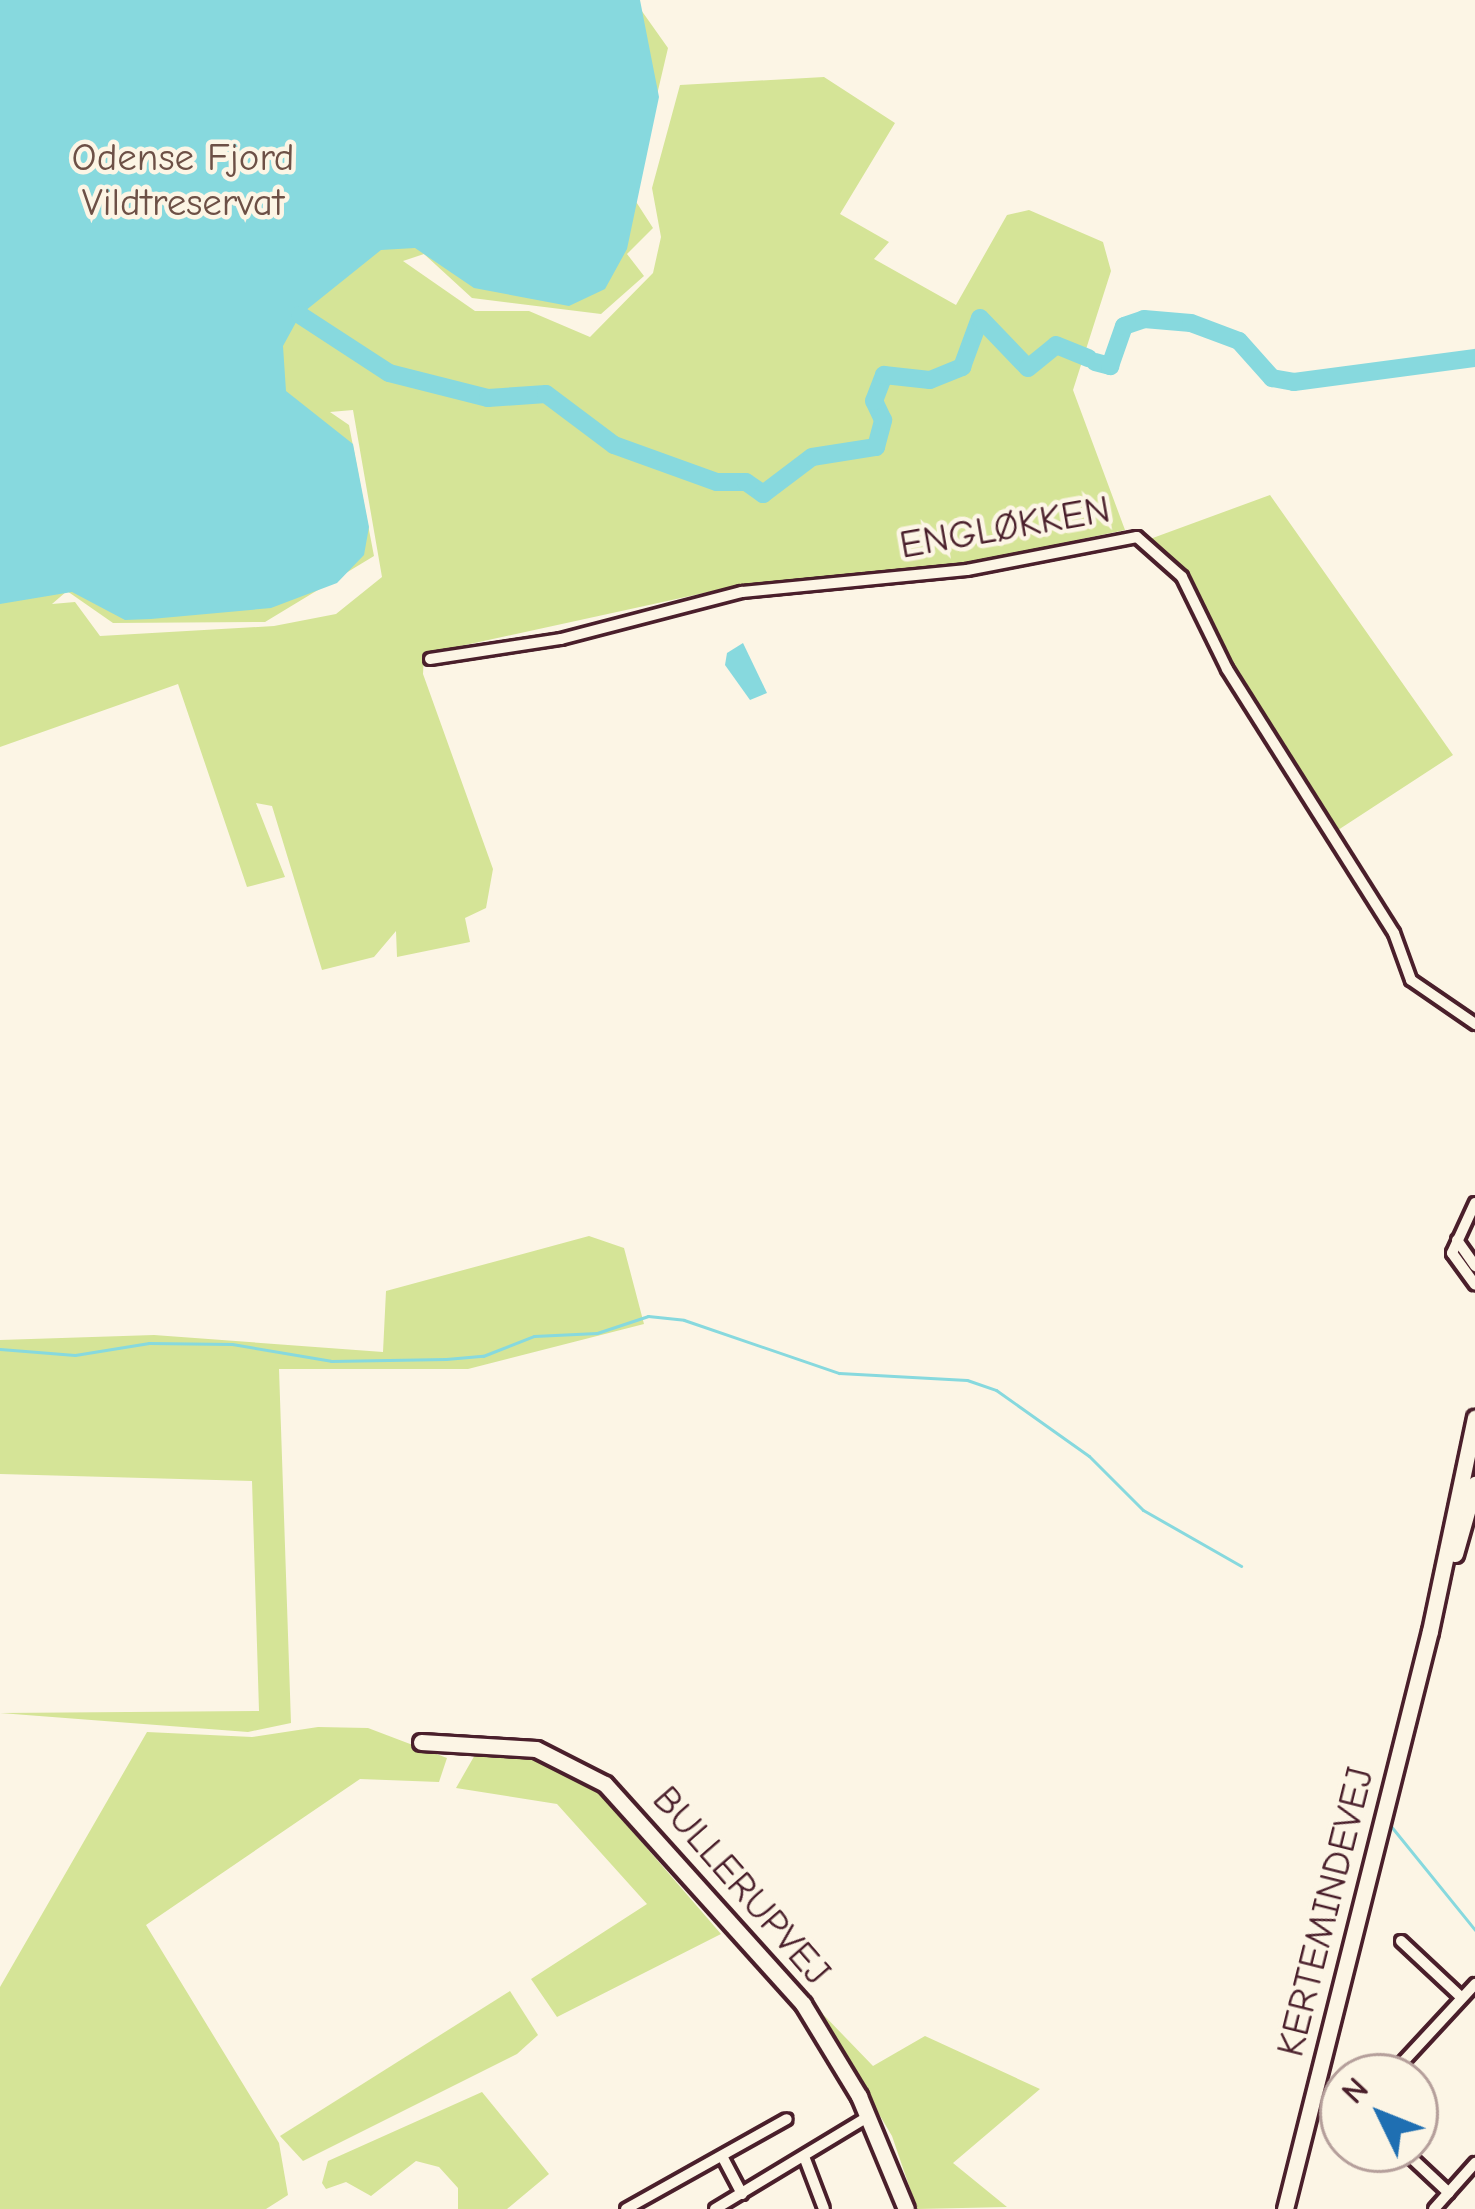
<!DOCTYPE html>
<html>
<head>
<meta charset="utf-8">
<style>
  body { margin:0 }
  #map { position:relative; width:1475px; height:2209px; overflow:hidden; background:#fcf5e5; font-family:"Comic Neue",sans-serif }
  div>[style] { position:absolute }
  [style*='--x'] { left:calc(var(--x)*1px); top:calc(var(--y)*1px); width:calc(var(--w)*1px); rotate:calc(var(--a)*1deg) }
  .green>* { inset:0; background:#d5e497 }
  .water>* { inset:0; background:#87d9de }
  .stream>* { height:3px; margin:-1.5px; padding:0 1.5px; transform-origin:1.5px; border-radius:1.5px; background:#87d9de }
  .river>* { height:18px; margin:-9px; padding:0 9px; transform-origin:9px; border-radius:9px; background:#87d9de }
  .roads { filter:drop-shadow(3px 0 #4a1f2b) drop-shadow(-3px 0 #4a1f2b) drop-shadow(0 3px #4a1f2b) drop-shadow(0 -3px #4a1f2b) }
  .street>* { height:10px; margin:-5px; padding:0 5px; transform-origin:5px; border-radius:5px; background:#fcf5e5 }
  .secondary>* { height:15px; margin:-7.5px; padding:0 7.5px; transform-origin:7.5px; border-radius:7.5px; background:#fcf5e5 }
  span { translate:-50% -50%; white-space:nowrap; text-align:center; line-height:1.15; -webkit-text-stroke:9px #fcf5e5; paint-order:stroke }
  .park-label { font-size:39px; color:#6d5046 }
  .street-label { font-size:39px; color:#4a1f2b }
  .north { position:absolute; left:1319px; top:2053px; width:120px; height:120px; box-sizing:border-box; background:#fcf5e5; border:3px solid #b59f9b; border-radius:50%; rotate:313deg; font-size:33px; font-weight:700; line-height:48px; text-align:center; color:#4a1f2b }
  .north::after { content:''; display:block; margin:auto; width:42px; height:54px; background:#1f6fb2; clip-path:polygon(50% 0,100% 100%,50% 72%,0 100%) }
</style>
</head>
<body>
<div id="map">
  <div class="green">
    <div style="clip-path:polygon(evenodd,0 0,634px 0,668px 48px,633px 197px,653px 228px,627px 254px,644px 276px,601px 314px,472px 298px,424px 254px,403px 261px,475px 311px,529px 311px,590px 337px,653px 273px,661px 237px,652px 188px,680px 85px,824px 77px,895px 123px,840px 214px,889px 242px,874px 259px,956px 305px,1007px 215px,1029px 210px,1103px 242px,1111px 271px,1073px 390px,1125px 530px,973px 562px,736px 586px,424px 654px,423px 674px,493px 869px,486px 908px,465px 918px,470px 942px,397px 957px,396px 931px,374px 957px,322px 970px,272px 806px,256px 803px,285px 877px,247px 887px,178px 684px,0 747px,0 0,353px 410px,382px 577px,336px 614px,274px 626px,100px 636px,75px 602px,52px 604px,67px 591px,113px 623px,265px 622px,374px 556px,349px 425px,330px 412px,353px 410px)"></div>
    <div style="clip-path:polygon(1270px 495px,1453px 755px,1335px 832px,1237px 681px,1187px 573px,1150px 539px)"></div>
    <div style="clip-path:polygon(589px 1236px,624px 1248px,644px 1324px,468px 1369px,279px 1369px,291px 1723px,248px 1732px,0 1713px,259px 1711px,252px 1481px,0 1474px,0 1340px,154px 1335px,383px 1352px,386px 1291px)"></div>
    <div style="clip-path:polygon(318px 1727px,368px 1728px,447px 1758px,439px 1782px,360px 1779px,146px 1925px,279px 2143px,288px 2195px,266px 2209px,0 2209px,0 1987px,147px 1732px,252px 1737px)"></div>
    <div style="clip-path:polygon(476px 1753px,542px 1760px,595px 1788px,721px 1934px,557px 2017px,531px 1979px,647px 1904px,557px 1804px,456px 1788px)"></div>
    <div style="clip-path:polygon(510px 1991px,538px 2035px,517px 2054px,303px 2161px,280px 2136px)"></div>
    <div style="clip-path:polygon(815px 2006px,873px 2066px,925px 2036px,1040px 2089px,953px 2163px,1007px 2207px,917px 2209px,892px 2136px)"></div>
    <div style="clip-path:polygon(482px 2092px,549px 2174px,507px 2209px,458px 2209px,458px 2188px,439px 2167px,416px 2161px,371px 2196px,346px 2182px,326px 2189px,322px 2183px,328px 2161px)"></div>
  </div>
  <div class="water">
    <div style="clip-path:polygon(0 0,640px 0,659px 97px,627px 249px,605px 289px,569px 306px,474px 288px,415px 248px,381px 250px,300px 315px,283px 346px,286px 391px,353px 444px,369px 527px,364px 555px,337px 583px,271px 608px,151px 619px,125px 620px,72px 592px,0 604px)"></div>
    <div style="clip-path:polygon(743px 643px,767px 693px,750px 700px,725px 665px,727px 653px)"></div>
  </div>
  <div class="stream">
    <div style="--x:0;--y:1349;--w:75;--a:4.6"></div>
    <div style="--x:75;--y:1355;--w:75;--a:-9.2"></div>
    <div style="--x:149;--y:1343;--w:83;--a:0.7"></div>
    <div style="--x:232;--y:1344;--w:100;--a:9.7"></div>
    <div style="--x:331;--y:1361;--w:115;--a:-1"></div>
    <div style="--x:446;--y:1359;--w:37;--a:-5"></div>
    <div style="--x:483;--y:1356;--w:55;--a:-21.4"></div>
    <div style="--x:534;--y:1336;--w:63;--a:-2.7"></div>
    <div style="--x:597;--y:1333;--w:54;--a:-18.4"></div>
    <div style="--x:648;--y:1316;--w:36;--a:6"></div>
    <div style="--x:684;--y:1320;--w:164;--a:18.9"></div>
    <div style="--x:839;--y:1373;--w:128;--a:3.1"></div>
    <div style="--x:967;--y:1380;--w:31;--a:19"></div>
    <div style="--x:996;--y:1390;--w:114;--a:35.4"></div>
    <div style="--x:1089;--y:1456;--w:76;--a:45"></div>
    <div style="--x:1143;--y:1510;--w:113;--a:29.7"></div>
    <div style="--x:1390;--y:1825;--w:135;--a:51"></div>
  </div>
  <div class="river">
    <div style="--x:300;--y:315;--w:106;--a:33.1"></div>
    <div style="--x:389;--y:373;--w:102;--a:14.2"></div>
    <div style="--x:488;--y:398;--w:58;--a:-3.9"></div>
    <div style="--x:546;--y:394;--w:85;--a:36.9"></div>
    <div style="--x:614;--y:445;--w:109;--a:19.8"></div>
    <div style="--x:717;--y:482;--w:29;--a:0"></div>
    <div style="--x:746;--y:482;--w:21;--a:35"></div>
    <div style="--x:763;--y:494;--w:61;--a:-37.1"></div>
    <div style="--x:812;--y:457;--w:65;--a:-8.9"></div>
    <div style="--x:876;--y:447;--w:28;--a:-75"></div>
    <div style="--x:883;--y:420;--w:21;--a:-115"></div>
    <div style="--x:874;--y:401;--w:28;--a:-69"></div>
    <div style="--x:884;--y:375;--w:46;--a:6.2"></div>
    <div style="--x:930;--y:380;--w:35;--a:-22"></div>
    <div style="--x:962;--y:367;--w:52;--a:-69.8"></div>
    <div style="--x:980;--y:318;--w:69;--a:46.2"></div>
    <div style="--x:1028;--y:368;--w:36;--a:-39"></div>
    <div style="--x:1056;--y:345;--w:35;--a:22"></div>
    <div style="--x:1095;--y:362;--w:16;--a:15"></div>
    <div style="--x:1110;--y:366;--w:42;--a:-70.7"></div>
    <div style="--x:1124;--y:326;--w:21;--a:-19"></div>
    <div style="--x:1144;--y:319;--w:47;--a:4.9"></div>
    <div style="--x:1191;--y:323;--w:51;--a:20.6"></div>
    <div style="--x:1239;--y:341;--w:50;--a:48.3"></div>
    <div style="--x:1272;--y:378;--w:22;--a:10"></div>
    <div style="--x:1294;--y:382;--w:183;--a:-7.6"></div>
  </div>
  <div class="roads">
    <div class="street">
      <div style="--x:430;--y:659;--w:133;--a:-8.7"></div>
      <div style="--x:561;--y:639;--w:187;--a:-14.6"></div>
      <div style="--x:742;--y:592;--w:226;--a:-5.6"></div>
      <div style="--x:967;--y:570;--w:173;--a:-11"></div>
      <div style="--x:1137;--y:537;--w:60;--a:41.6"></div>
      <div style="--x:1182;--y:577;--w:102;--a:63.9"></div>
      <div style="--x:1227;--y:669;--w:312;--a:57.7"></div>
      <div style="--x:1394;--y:933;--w:50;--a:70.1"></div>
      <div style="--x:1411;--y:980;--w:78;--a:34.5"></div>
      <div style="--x:1475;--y:1203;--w:55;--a:114.7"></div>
      <div style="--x:1452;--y:1253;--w:39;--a:54"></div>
      <div style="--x:1457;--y:1240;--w:32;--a:55"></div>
      <div style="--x:1401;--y:1941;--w:83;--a:43.1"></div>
      <div style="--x:1389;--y:2077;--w:127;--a:-47.2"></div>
      <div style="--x:1402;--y:2149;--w:64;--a:43.1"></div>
      <div style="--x:722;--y:2156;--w:43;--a:62.2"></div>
      <div style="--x:805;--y:2159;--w:53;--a:69.2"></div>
      <div style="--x:626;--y:2209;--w:184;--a:-29.2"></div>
      <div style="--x:715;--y:2209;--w:180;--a:-31.1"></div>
      <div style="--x:1434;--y:2209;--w:62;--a:-48.3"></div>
    </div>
    <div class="secondary">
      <div style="--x:1455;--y:1554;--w:73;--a:-74.1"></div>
      <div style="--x:421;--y:1742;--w:115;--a:3.5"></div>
      <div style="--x:536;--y:1749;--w:77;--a:26.9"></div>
      <div style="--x:605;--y:1784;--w:296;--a:48"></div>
      <div style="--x:803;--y:2004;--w:108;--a:58.7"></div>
      <div style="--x:859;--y:2096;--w:122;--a:67.4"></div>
      <div style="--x:1285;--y:2209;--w:596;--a:-75.92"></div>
      <div style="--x:1430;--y:1631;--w:218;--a:-78.1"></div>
    </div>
  </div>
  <div class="park-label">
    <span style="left:183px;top:181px">Odense Fjord<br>Vildtreservat</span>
  </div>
  <div class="street-label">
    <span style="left:1005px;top:528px;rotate:-10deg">ENGLØKKEN</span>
    <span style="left:741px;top:1886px;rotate:49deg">BULLERUPVEJ</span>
    <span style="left:1326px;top:1912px;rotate:-76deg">KERTEMINDEVEJ</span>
  </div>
  <div class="north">N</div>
</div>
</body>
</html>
